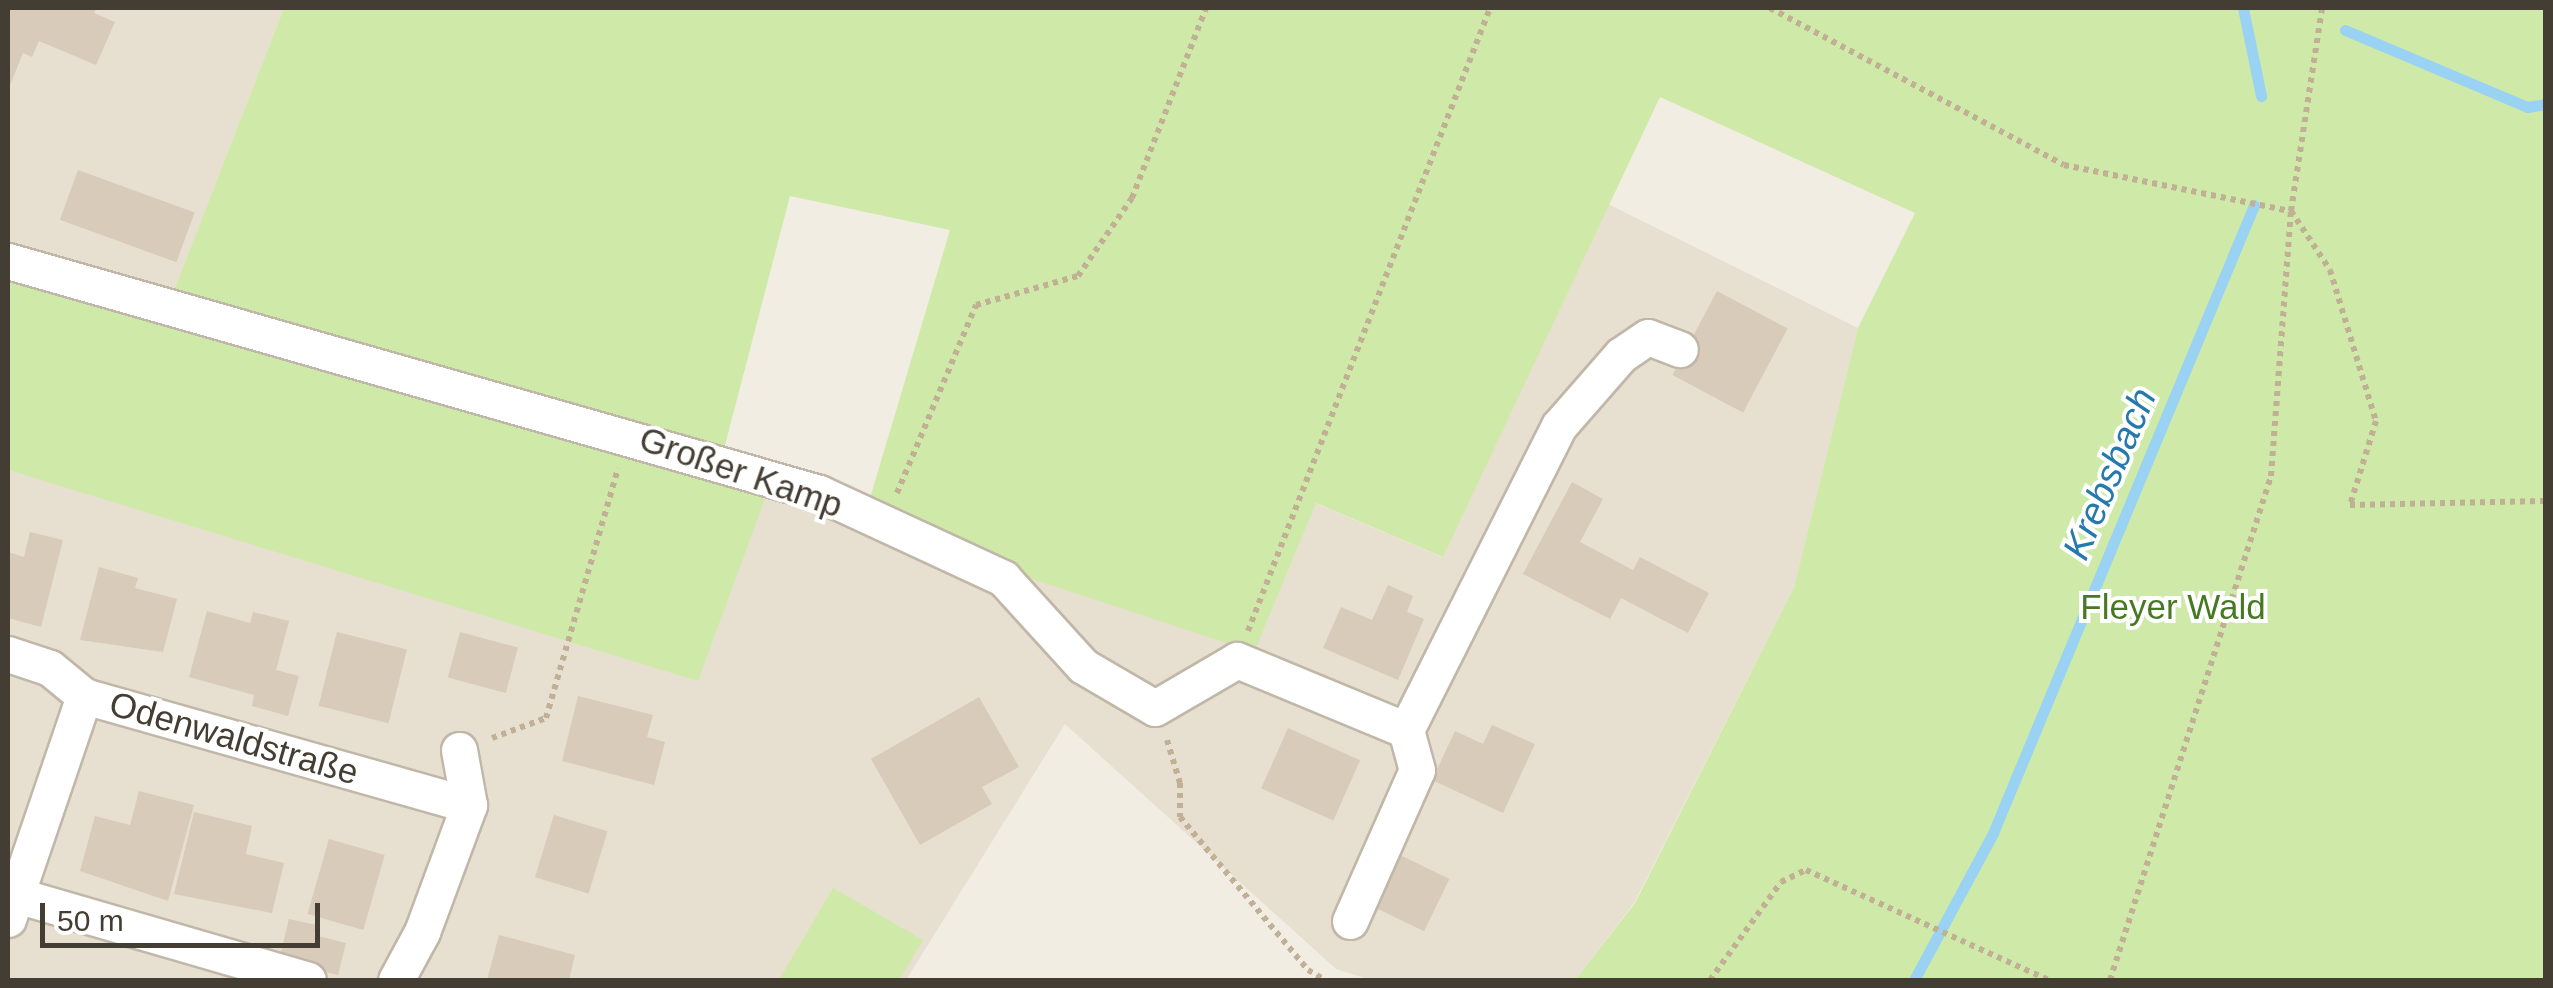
<!DOCTYPE html>
<html>
<head>
<meta charset="utf-8">
<style>
  body { margin:0 }
  #map { position:relative; width:2553px; height:988px; overflow:hidden; background:#f2ede3; font-family:Helvetica,sans-serif }
  div>[style] { position:absolute }
  [style*='--x'] { left:calc(var(--x)*1px); top:calc(var(--y)*1px); width:calc(var(--w)*1px); rotate:calc(var(--a)*1deg) }
  .residential>* { inset:0; background:#e7dfd0 }
  .green>* { inset:0; background:#cfeaa8 }
  .stream>* { height:11px; margin:-5.5px; padding:0 5.5px; transform-origin:5.5px; border-radius:5.5px; background:#9ad2f4 }
  .building>* { inset:0; background:#d8cbba; transform-origin:0 0 }
  .path>* { height:6px; margin-top:-3px; transform-origin:0; background:repeating-linear-gradient(90deg,#c1b095 0 5px,transparent 0 10px) }
  .roads { filter:drop-shadow(2px 0 #c1b7a8) drop-shadow(-2px 0 #c1b7a8) drop-shadow(0 2px #c1b7a8) drop-shadow(0 -2px #c1b7a8) }
  .minor>* { height:35px; margin:-17.5px; padding:0 17.5px; transform-origin:17.5px; border-radius:17.5px; background:#fff }
  span { translate:-50% -50%; white-space:nowrap; text-align:center; line-height:1.15; -webkit-text-stroke:8px #fff; paint-order:stroke }
  .street-label { font-size:35px; color:#443d33 }
  .park-label { font-size:35px; color:#477923 }
  .water-label { font-size:38px; color:#2679ad; font-style:italic }
  .frame { position:absolute; inset:0; border:10px solid #443d33; pointer-events:none }
  .scale { position:absolute; left:40px; top:903px; width:280px; height:45px; box-sizing:border-box; border:5px solid #443d33; border-top:0; padding-left:12px; font-size:30px; line-height:35px; white-space:nowrap; color:#443d33; -webkit-text-stroke:8px #fff; paint-order:stroke }
</style>
</head>
<body>
<div id="map">
  <div class="residential">
    <div style="clip-path:polygon(8px 8px,284px 8px,168px 307px,8px 261px)"></div>
    <div style="clip-path:polygon(1606px 203px,1858px 328px,1794px 587px,1634px 903px,1575px 980px,1371px 980px,1336px 969px,1065px 724px,906px 980px,8px 980px,8px 470px,143px 509px,777px 466px,989px 565px,1315px 503px,1442px 557px)"></div>
  </div>
  <div class="green">
    <div style="clip-path:polygon(284px 8px,2545px 8px,2545px 980px,1575px 980px,1635px 903px,1794px 587px,1858px 328px,1915px 213px,1660px 97px,1443px 557px,1316px 503px,1254px 652px,989px 565px,867px 508px,950px 230px,790px 196px,724px 449px,777px 466px,698px 681px,8px 470px,8px 261px,168px 306px)"></div>
    <div style="clip-path:polygon(833px 888px,923px 940px,899px 980px,779px 980px)"></div>
  </div>
  <div class="stream">
    <div style="--x:2243;--y:8;--w:90;--a:78.4"></div>
    <div style="--x:2345;--y:30;--w:198;--a:22.9"></div>
    <div style="--x:2527;--y:107;--w:19;--a:-9"></div>
    <div style="--x:1914;--y:980;--w:167;--a:-61.7"></div>
    <div style="--x:1993;--y:833;--w:680;--a:-67.43"></div>
  </div>
  <div class="building">
    <div style="clip-path:polygon(8px 8px,96px 8px,94px 13px,115px 22px,96px 65px,39px 41px,32px 57px,23px 53px,8px 90px)"></div>
    <div style="left:78px;top:170px;width:124px;height:53px;rotate:20deg"></div>
    <div style="left:1717px;top:291px;width:80px;height:95px;rotate:28deg"></div>
    <div style="clip-path:polygon(1572px 482px,1603px 499px,1580px 542px,1633px 570px,1640px 557px,1709px 593px,1688px 633px,1621px 598px,1610px 619px,1523px 574px)"></div>
    <div style="clip-path:polygon(30px 532px,63px 540px,41px 627px,8px 618px,8px 552px,24px 557px)"></div>
    <div style="clip-path:polygon(99px 567px,138px 578px,135px 588px,177px 599px,163px 652px,80px 640px)"></div>
    <div style="clip-path:polygon(1388px 585px,1413px 596px,1407px 612px,1424px 619px,1398px 680px,1323px 648px,1341px 607px,1372px 620px)"></div>
    <div style="clip-path:polygon(207px 611px,250px 623px,253px 612px,289px 621px,276px 670px,299px 676px,288px 716px,252px 706px,254px 695px,189px 677px)"></div>
    <div style="left:337px;top:632px;width:72px;height:76px;rotate:14deg"></div>
    <div style="left:460px;top:632px;width:60px;height:47px;rotate:15deg"></div>
    <div style="clip-path:polygon(578px 696px,653px 715px,647px 737px,665px 742px,654px 785px,562px 761px)"></div>
    <div style="clip-path:polygon(979px 697px,1019px 767px,982px 787px,992px 804px,920px 845px,871px 759px)"></div>
    <div style="clip-path:polygon(1492px 725px,1535px 744px,1503px 813px,1432px 780px,1455px 731px,1483px 744px)"></div>
    <div style="left:1288px;top:728px;width:79px;height:66px;rotate:24deg"></div>
    <div style="clip-path:polygon(139px 791px,194px 805px,168px 901px,80px 871px,95px 816px,130px 825px)"></div>
    <div style="clip-path:polygon(194px 812px,252px 826px,246px 854px,284px 863px,272px 913px,174px 894px)"></div>
    <div style="left:554px;top:815px;width:56px;height:65px;rotate:17deg"></div>
    <div style="left:329px;top:839px;width:58px;height:78px;rotate:16deg"></div>
    <div style="left:1400px;top:855px;width:55px;height:58px;rotate:26deg"></div>
    <div style="clip-path:polygon(289px 919px,317px 925px,314px 935px,346px 943px,338px 975px,279px 960px)"></div>
    <div style="clip-path:polygon(499px 935px,575px 955px,569px 980px,487px 980px)"></div>
  </div>
  <div class="path">
    <div style="--x:1770;--y:8;--w:333;--a:28.1"></div>
    <div style="--x:2064;--y:165;--w:232;--a:11.5"></div>
    <div style="--x:2291;--y:211;--w:71;--a:56.5"></div>
    <div style="--x:2330;--y:270;--w:158;--a:73.1"></div>
    <div style="--x:2376;--y:421;--w:88;--a:107.2"></div>
    <div style="--x:2350;--y:505;--w:196;--a:-1.2"></div>
    <div style="--x:897;--y:493;--w:204;--a:-67.2"></div>
    <div style="--x:976;--y:305;--w:106;--a:-15.9"></div>
    <div style="--x:1078;--y:276;--w:95;--a:-55.3"></div>
    <div style="--x:1132;--y:198;--w:204;--a:-68.7"></div>
    <div style="--x:1248;--y:631;--w:668;--a:-68.77"></div>
    <div style="--x:492;--y:738;--w:58;--a:-20.3"></div>
    <div style="--x:546;--y:718;--w:260;--a:-73.9"></div>
    <div style="--x:1167;--y:740;--w:45;--a:73.2"></div>
    <div style="--x:1180;--y:783;--w:34;--a:90"></div>
    <div style="--x:1180;--y:817;--w:199;--a:50.1"></div>
    <div style="--x:1308;--y:970;--w:20;--a:30"></div>
    <div style="--x:1710;--y:980;--w:121;--a:-54.1"></div>
    <div style="--x:1781;--y:882;--w:28;--a:-26"></div>
    <div style="--x:1806;--y:870;--w:267;--a:24.4"></div>
    <div style="--x:2110;--y:980;--w:529;--a:-72.28"></div>
    <div style="--x:2271;--y:476;--w:266;--a:-85.7"></div>
    <div style="--x:2291;--y:211;--w:205;--a:-81.3"></div>
  </div>
  <div class="roads">
    <div class="minor">
      <div style="--x:8;--y:261;--w:844;--a:15.96"></div>
      <div style="--x:819;--y:493;--w:203;--a:24.8"></div>
      <div style="--x:1003;--y:578;--w:119;--a:47.7"></div>
      <div style="--x:1083;--y:666;--w:83;--a:30.3"></div>
      <div style="--x:1155;--y:708;--w:95;--a:-30.3"></div>
      <div style="--x:1237;--y:660;--w:183;--a:22.5"></div>
      <div style="--x:1406;--y:730;--w:340;--a:-63.3"></div>
      <div style="--x:1559;--y:426;--w:94;--a:-48.9"></div>
      <div style="--x:1621;--y:355;--w:32;--a:-34"></div>
      <div style="--x:1648;--y:337;--w:34;--a:21"></div>
      <div style="--x:8;--y:654;--w:44;--a:18.4"></div>
      <div style="--x:50;--y:668;--w:44;--a:39.5"></div>
      <div style="--x:84;--y:696;--w:400;--a:15.8"></div>
      <div style="--x:16;--y:895;--w:304;--a:16.2"></div>
      <div style="--x:8;--y:919;--w:236;--a:-71.2"></div>
      <div style="--x:1350;--y:921;--w:165;--a:-66.1"></div>
      <div style="--x:1417;--y:770;--w:41;--a:-105.4"></div>
      <div style="--x:396;--y:980;--w:55;--a:-61.6"></div>
      <div style="--x:422;--y:932;--w:135;--a:-69.7"></div>
      <div style="--x:469;--y:805;--w:56;--a:-100.3"></div>
    </div>
  </div>
  <div class="street-label">
    <span style="left:741px;top:472px;rotate:19deg">Großer Kamp</span>
    <span style="left:234px;top:738px;rotate:16deg">Odenwaldstraße</span>
  </div>
  <div class="park-label">
    <span style="left:2173px;top:607px">Fleyer Wald</span>
  </div>
  <div class="water-label">
    <span style="left:2110px;top:474px;rotate:-67deg">Krebsbach</span>
  </div>
  <div class="frame"></div>
  <div class="scale">50 m</div>
</div>
</body>
</html>
